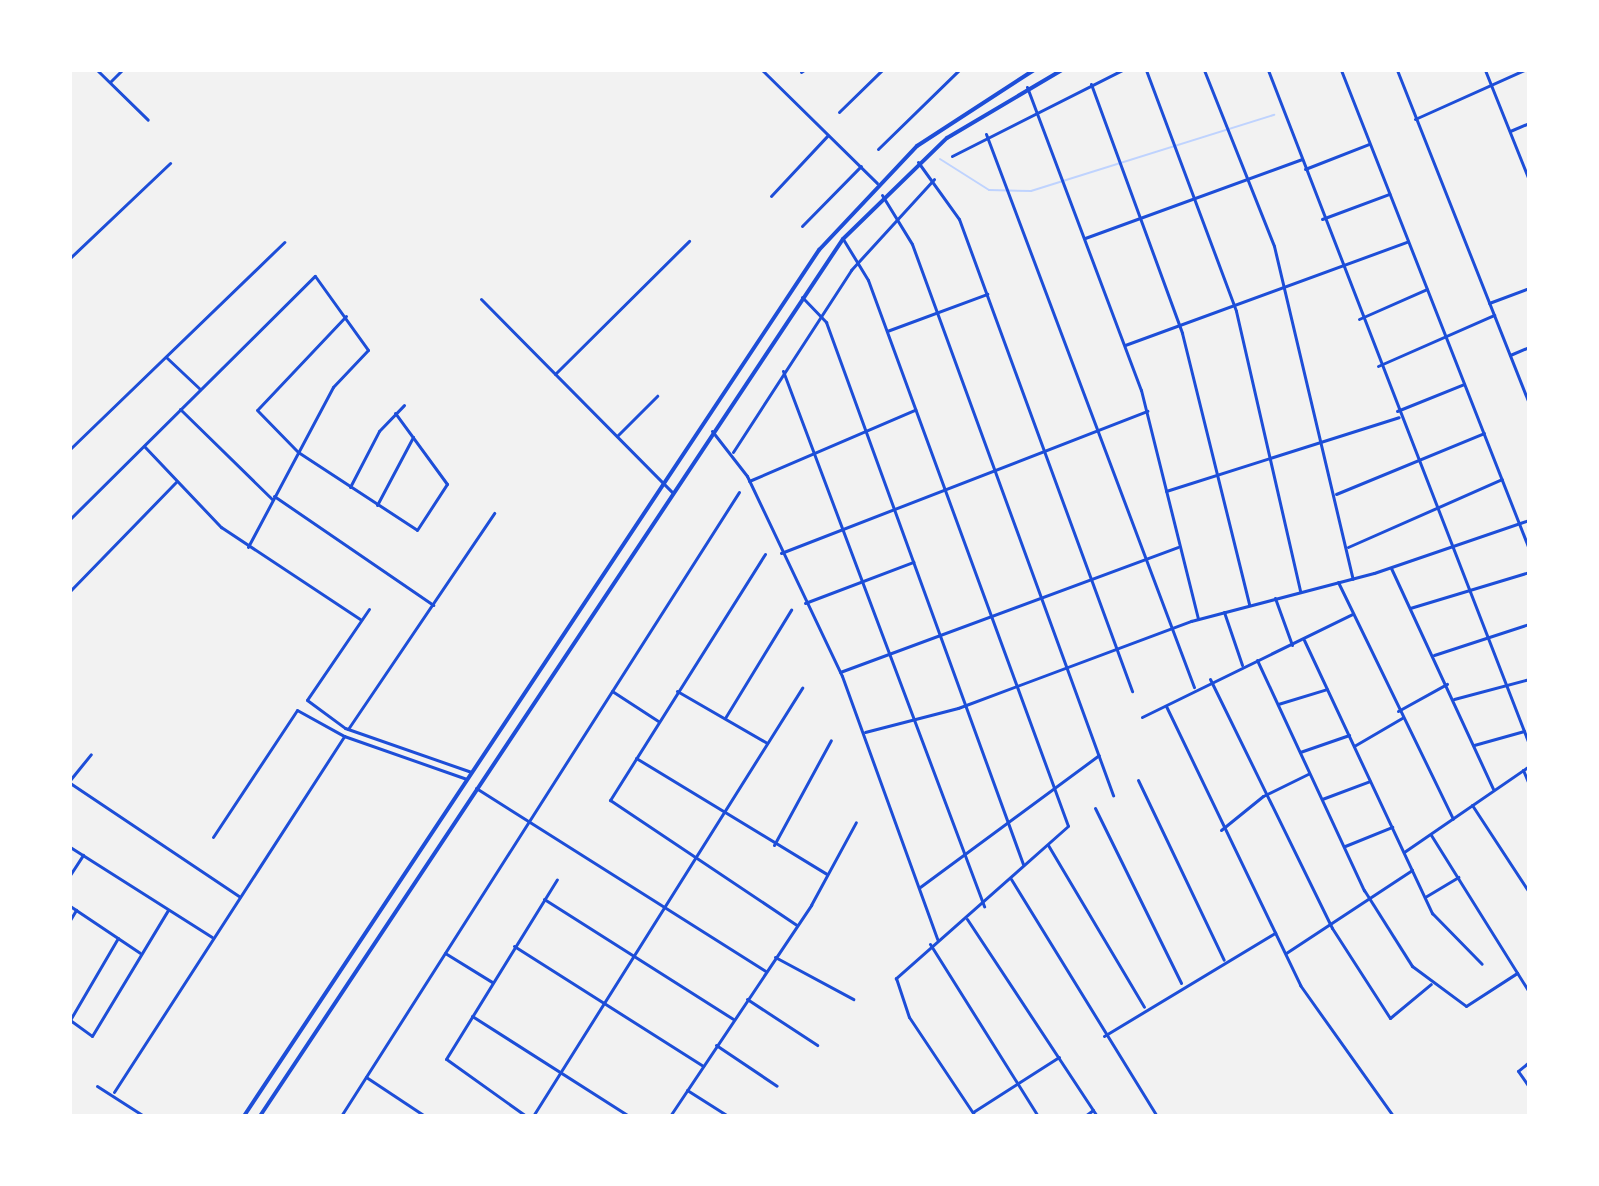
<!DOCTYPE html>
<html>
<head>
<meta charset="utf-8">
<style>
  body { margin:0 }
  #map { position:relative; width:1599px; height:1186px; overflow:hidden; background:#f2f2f2; font-family:"Roboto Condensed",sans-serif }
  div>[style] { position:absolute }
  [style*='--x'] { left:calc(var(--x)*1px); top:calc(var(--y)*1px); width:calc(var(--w)*1px); rotate:calc(var(--a)*1deg) }
  .stream>* { height:2px; margin:-1px; padding:0 1px; transform-origin:1px; border-radius:1px; background:#bfd3fe }
  .minor>* { height:3px; margin:-1.5px; padding:0 1.5px; transform-origin:1.5px; border-radius:1.5px; background:#1d4ed8 }
  .tertiary>* { height:4px; margin:-2px; padding:0 2px; transform-origin:2px; border-radius:2px; background:#1d4ed8 }
  span { translate:-50% -50%; white-space:nowrap; text-align:center; line-height:1.15; -webkit-text-stroke:7px #fff; paint-order:stroke }
  .frame { position:absolute; inset:0; border:72px solid #fff; pointer-events:none }
</style>
</head>
<body>
<div id="map">
  <div class="stream">
    <div style="--x:940;--y:159;--w:58;--a:32.3"></div>
    <div style="--x:989;--y:190;--w:42;--a:1.4"></div>
    <div style="--x:1031;--y:191;--w:255;--a:-17.4"></div>
  </div>
  <div class="minor">
    <div style="--x:97;--y:70;--w:71;--a:44.4"></div>
    <div style="--x:762;--y:70;--w:161;--a:44.5"></div>
    <div style="--x:1146;--y:70;--w:257;--a:69.5"></div>
    <div style="--x:1236;--y:311;--w:287;--a:77.1"></div>
    <div style="--x:1204;--y:70;--w:189;--a:68.3"></div>
    <div style="--x:1274;--y:246;--w:342;--a:76.7"></div>
    <div style="--x:1268;--y:70;--w:723;--a:68.83"></div>
    <div style="--x:1341;--y:70;--w:515;--a:68.57"></div>
    <div style="--x:1397;--y:70;--w:359;--a:68.4"></div>
    <div style="--x:1485;--y:70;--w:118;--a:68.2"></div>
    <div style="--x:801;--y:72;--w:4;--a:-34"></div>
    <div style="--x:110;--y:82;--w:17;--a:-45"></div>
    <div style="--x:1091;--y:84;--w:265;--a:69.9"></div>
    <div style="--x:1182;--y:333;--w:279;--a:76.1"></div>
    <div style="--x:1027;--y:87;--w:324;--a:69.4"></div>
    <div style="--x:1141;--y:390;--w:236;--a:76"></div>
    <div style="--x:839;--y:112;--w:60;--a:-44.3"></div>
    <div style="--x:1415;--y:119;--w:120;--a:-24.2"></div>
    <div style="--x:1510;--y:131;--w:21;--a:-23"></div>
    <div style="--x:986;--y:134;--w:591;--a:69.39"></div>
    <div style="--x:878;--y:149;--w:113;--a:-44.3"></div>
    <div style="--x:952;--y:156;--w:191;--a:-26.8"></div>
    <div style="--x:918;--y:162;--w:70;--a:54.3"></div>
    <div style="--x:959;--y:219;--w:503;--a:69.87"></div>
    <div style="--x:1305;--y:169;--w:69;--a:-21.3"></div>
    <div style="--x:882;--y:195;--w:57;--a:58.5"></div>
    <div style="--x:912;--y:244;--w:587;--a:69.96"></div>
    <div style="--x:771;--y:196;--w:83;--a:-46.9"></div>
    <div style="--x:1322;--y:219;--w:72;--a:-20.5"></div>
    <div style="--x:802;--y:226;--w:84;--a:-45.5"></div>
    <div style="--x:1085;--y:238;--w:231;--a:-20"></div>
    <div style="--x:843;--y:239;--w:48;--a:58.6"></div>
    <div style="--x:868;--y:280;--w:581;--a:69.88"></div>
    <div style="--x:1068;--y:826;--w:230;--a:138.5"></div>
    <div style="--x:896;--y:978;--w:41;--a:71.6"></div>
    <div style="--x:909;--y:1017;--w:119;--a:56.3"></div>
    <div style="--x:70;--y:258;--w:138;--a:-43.5"></div>
    <div style="--x:802;--y:297;--w:35;--a:46"></div>
    <div style="--x:826;--y:322;--w:577;--a:70.03"></div>
    <div style="--x:481;--y:299;--w:272;--a:45.3"></div>
    <div style="--x:1489;--y:303;--w:43;--a:-20.6"></div>
    <div style="--x:346;--y:316;--w:129;--a:133.4"></div>
    <div style="--x:257;--y:410;--w:59;--a:45.7"></div>
    <div style="--x:298;--y:452;--w:142;--a:33.2"></div>
    <div style="--x:417;--y:530;--w:55;--a:-56.9"></div>
    <div style="--x:447;--y:484;--w:88;--a:-126.2"></div>
    <div style="--x:1359;--y:319;--w:74;--a:-23.8"></div>
    <div style="--x:887;--y:331;--w:107;--a:-20.3"></div>
    <div style="--x:1125;--y:345;--w:300;--a:-20.1"></div>
    <div style="--x:1510;--y:355;--w:21;--a:-23"></div>
    <div style="--x:166;--y:357;--w:47;--a:43.3"></div>
    <div style="--x:1378;--y:366;--w:127;--a:-23.7"></div>
    <div style="--x:783;--y:371;--w:572;--a:69.41"></div>
    <div style="--x:555;--y:374;--w:189;--a:-44.8"></div>
    <div style="--x:180;--y:409;--w:129;--a:44.4"></div>
    <div style="--x:1397;--y:411;--w:72;--a:-21.9"></div>
    <div style="--x:712;--y:431;--w:57;--a:52.1"></div>
    <div style="--x:747;--y:476;--w:221;--a:64.6"></div>
    <div style="--x:842;--y:676;--w:280;--a:70.1"></div>
    <div style="--x:617;--y:436;--w:57;--a:-45"></div>
    <div style="--x:144;--y:446;--w:112;--a:46.5"></div>
    <div style="--x:221;--y:527;--w:167;--a:33.5"></div>
    <div style="--x:70;--y:449;--w:298;--a:-44"></div>
    <div style="--x:733;--y:452;--w:217;--a:-57"></div>
    <div style="--x:851;--y:270;--w:123;--a:-47.6"></div>
    <div style="--x:749;--y:481;--w:181;--a:-23.2"></div>
    <div style="--x:350;--y:487;--w:63;--a:-62.6"></div>
    <div style="--x:379;--y:431;--w:36;--a:-46"></div>
    <div style="--x:1166;--y:491;--w:244;--a:-17.6"></div>
    <div style="--x:1336;--y:494;--w:160;--a:-22.4"></div>
    <div style="--x:274;--y:496;--w:193;--a:34.4"></div>
    <div style="--x:377;--y:505;--w:77;--a:-62.1"></div>
    <div style="--x:70;--y:519;--w:345;--a:-44.8"></div>
    <div style="--x:315;--y:276;--w:91;--a:54.4"></div>
    <div style="--x:368;--y:350;--w:51;--a:133.4"></div>
    <div style="--x:333;--y:387;--w:181;--a:118"></div>
    <div style="--x:1348;--y:547;--w:168;--a:-23.8"></div>
    <div style="--x:781;--y:553;--w:393;--a:-21.2"></div>
    <div style="--x:765;--y:554;--w:291;--a:122.2"></div>
    <div style="--x:610;--y:800;--w:225;--a:33.8"></div>
    <div style="--x:1391;--y:568;--w:243;--a:65.2"></div>
    <div style="--x:1338;--y:582;--w:263;--a:64.1"></div>
    <div style="--x:70;--y:591;--w:153;--a:-45.8"></div>
    <div style="--x:1275;--y:598;--w:50;--a:70.1"></div>
    <div style="--x:805;--y:603;--w:116;--a:-20.8"></div>
    <div style="--x:1410;--y:608;--w:124;--a:-16.8"></div>
    <div style="--x:369;--y:609;--w:110;--a:124.3"></div>
    <div style="--x:307;--y:700;--w:47;--a:36.4"></div>
    <div style="--x:345;--y:728;--w:133;--a:19.2"></div>
    <div style="--x:1224;--y:612;--w:56;--a:71.2"></div>
    <div style="--x:1304;--y:640;--w:302;--a:64.9"></div>
    <div style="--x:1432;--y:913;--w:71;--a:45.6"></div>
    <div style="--x:1434;--y:655;--w:100;--a:-18.1"></div>
    <div style="--x:1257;--y:660;--w:254;--a:65.1"></div>
    <div style="--x:1364;--y:890;--w:90;--a:57.7"></div>
    <div style="--x:1412;--y:966;--w:67;--a:36.5"></div>
    <div style="--x:1466;--y:1006;--w:61;--a:-32.9"></div>
    <div style="--x:840;--y:672;--w:360;--a:-20.3"></div>
    <div style="--x:1210;--y:679;--w:277;--a:63.9"></div>
    <div style="--x:1332;--y:928;--w:107;--a:57.2"></div>
    <div style="--x:1390;--y:1018;--w:53;--a:-39.7"></div>
    <div style="--x:612;--y:691;--w:55;--a:33.1"></div>
    <div style="--x:677;--y:691;--w:104;--a:30"></div>
    <div style="--x:1454;--y:699;--w:78;--a:-14.9"></div>
    <div style="--x:1278;--y:704;--w:51;--a:-17"></div>
    <div style="--x:1166;--y:706;--w:310;--a:64.3"></div>
    <div style="--x:1300;--y:985;--w:161;--a:54.6"></div>
    <div style="--x:1398;--y:711;--w:56;--a:-28.9"></div>
    <div style="--x:1142;--y:717;--w:234;--a:-26.1"></div>
    <div style="--x:725;--y:718;--w:127;--a:-58.6"></div>
    <div style="--x:348;--y:729;--w:261;--a:-55.9"></div>
    <div style="--x:865;--y:732;--w:96;--a:-14.5"></div>
    <div style="--x:958;--y:708;--w:249;--a:-20.5"></div>
    <div style="--x:1191;--y:621;--w:189;--a:-14.7"></div>
    <div style="--x:1374;--y:573;--w:164;--a:-18.9"></div>
    <div style="--x:1474;--y:745;--w:52;--a:-15.6"></div>
    <div style="--x:1354;--y:746;--w:56;--a:-30.3"></div>
    <div style="--x:1300;--y:752;--w:52;--a:-19.1"></div>
    <div style="--x:636;--y:758;--w:223;--a:31.3"></div>
    <div style="--x:1523;--y:770;--w:15;--a:67"></div>
    <div style="--x:70;--y:780;--w:33;--a:-51"></div>
    <div style="--x:1138;--y:780;--w:199;--a:64.5"></div>
    <div style="--x:70;--y:783;--w:203;--a:33.8"></div>
    <div style="--x:476;--y:788;--w:342;--a:32.3"></div>
    <div style="--x:1322;--y:799;--w:51;--a:-20.6"></div>
    <div style="--x:1472;--y:805;--w:104;--a:56.8"></div>
    <div style="--x:1095;--y:808;--w:195;--a:63.8"></div>
    <div style="--x:1221;--y:830;--w:54;--a:-39"></div>
    <div style="--x:1263;--y:796;--w:50;--a:-26.1"></div>
    <div style="--x:1431;--y:835;--w:185;--a:58"></div>
    <div style="--x:213;--y:837;--w:152;--a:-56.5"></div>
    <div style="--x:297;--y:710;--w:54;--a:29"></div>
    <div style="--x:344;--y:736;--w:130;--a:19.3"></div>
    <div style="--x:774;--y:845;--w:119;--a:-61.5"></div>
    <div style="--x:1048;--y:845;--w:188;--a:59.3"></div>
    <div style="--x:1345;--y:846;--w:51;--a:-22"></div>
    <div style="--x:70;--y:847;--w:168;--a:32.4"></div>
    <div style="--x:1404;--y:852;--w:152;--a:-34.5"></div>
    <div style="--x:70;--y:875;--w:24;--a:-57"></div>
    <div style="--x:1011;--y:879;--w:278;--a:58.4"></div>
    <div style="--x:920;--y:887;--w:222;--a:-36.4"></div>
    <div style="--x:1425;--y:897;--w:39;--a:-31"></div>
    <div style="--x:544;--y:899;--w:224;--a:32.4"></div>
    <div style="--x:70;--y:906;--w:84;--a:33.9"></div>
    <div style="--x:967;--y:919;--w:236;--a:56.6"></div>
    <div style="--x:70;--y:920;--w:12;--a:-59"></div>
    <div style="--x:930;--y:944;--w:203;--a:57.9"></div>
    <div style="--x:514;--y:946;--w:224;--a:32.4"></div>
    <div style="--x:445;--y:953;--w:55;--a:31.7"></div>
    <div style="--x:1286;--y:953;--w:151;--a:-33.4"></div>
    <div style="--x:775;--y:957;--w:89;--a:28.3"></div>
    <div style="--x:747;--y:999;--w:84;--a:33.3"></div>
    <div style="--x:472;--y:1016;--w:186;--a:32.5"></div>
    <div style="--x:70;--y:1020;--w:27;--a:36"></div>
    <div style="--x:92;--y:1036;--w:147;--a:-58.9"></div>
    <div style="--x:70;--y:1020;--w:95;--a:-59.7"></div>
    <div style="--x:1104;--y:1036;--w:200;--a:-31.1"></div>
    <div style="--x:716;--y:1045;--w:73;--a:33.9"></div>
    <div style="--x:1529;--y:1062;--w:14;--a:141"></div>
    <div style="--x:1518;--y:1071;--w:19;--a:55"></div>
    <div style="--x:366;--y:1077;--w:71;--a:33.5"></div>
    <div style="--x:97;--y:1086;--w:56;--a:32.6"></div>
    <div style="--x:687;--y:1090;--w:49;--a:32.4"></div>
    <div style="--x:114;--y:1092;--w:424;--a:-57.1"></div>
    <div style="--x:973;--y:1112;--w:102;--a:-32.6"></div>
    <div style="--x:341;--y:1116;--w:740;--a:-57.47"></div>
    <div style="--x:526;--y:1116;--w:98;--a:-144.5"></div>
    <div style="--x:446;--y:1059;--w:211;--a:-58.3"></div>
    <div style="--x:533;--y:1116;--w:506;--a:-57.85"></div>
    <div style="--x:670;--y:1116;--w:254;--a:-56.2"></div>
    <div style="--x:811;--y:905;--w:94;--a:-61.5"></div>
    <div style="--x:1085;--y:1116;--w:10;--a:-37"></div>
  </div>
  <div class="tertiary">
    <div style="--x:244;--y:1116;--w:1040;--a:-56.42"></div>
    <div style="--x:819;--y:250;--w:143;--a:-46.7"></div>
    <div style="--x:917;--y:146;--w:140;--a:-33"></div>
    <div style="--x:260;--y:1116;--w:1053;--a:-56.39"></div>
    <div style="--x:843;--y:239;--w:145;--a:-44.2"></div>
    <div style="--x:947;--y:138;--w:134;--a:-30.6"></div>
  </div>
  <div class="frame"></div>
</div>
</body>
</html>
